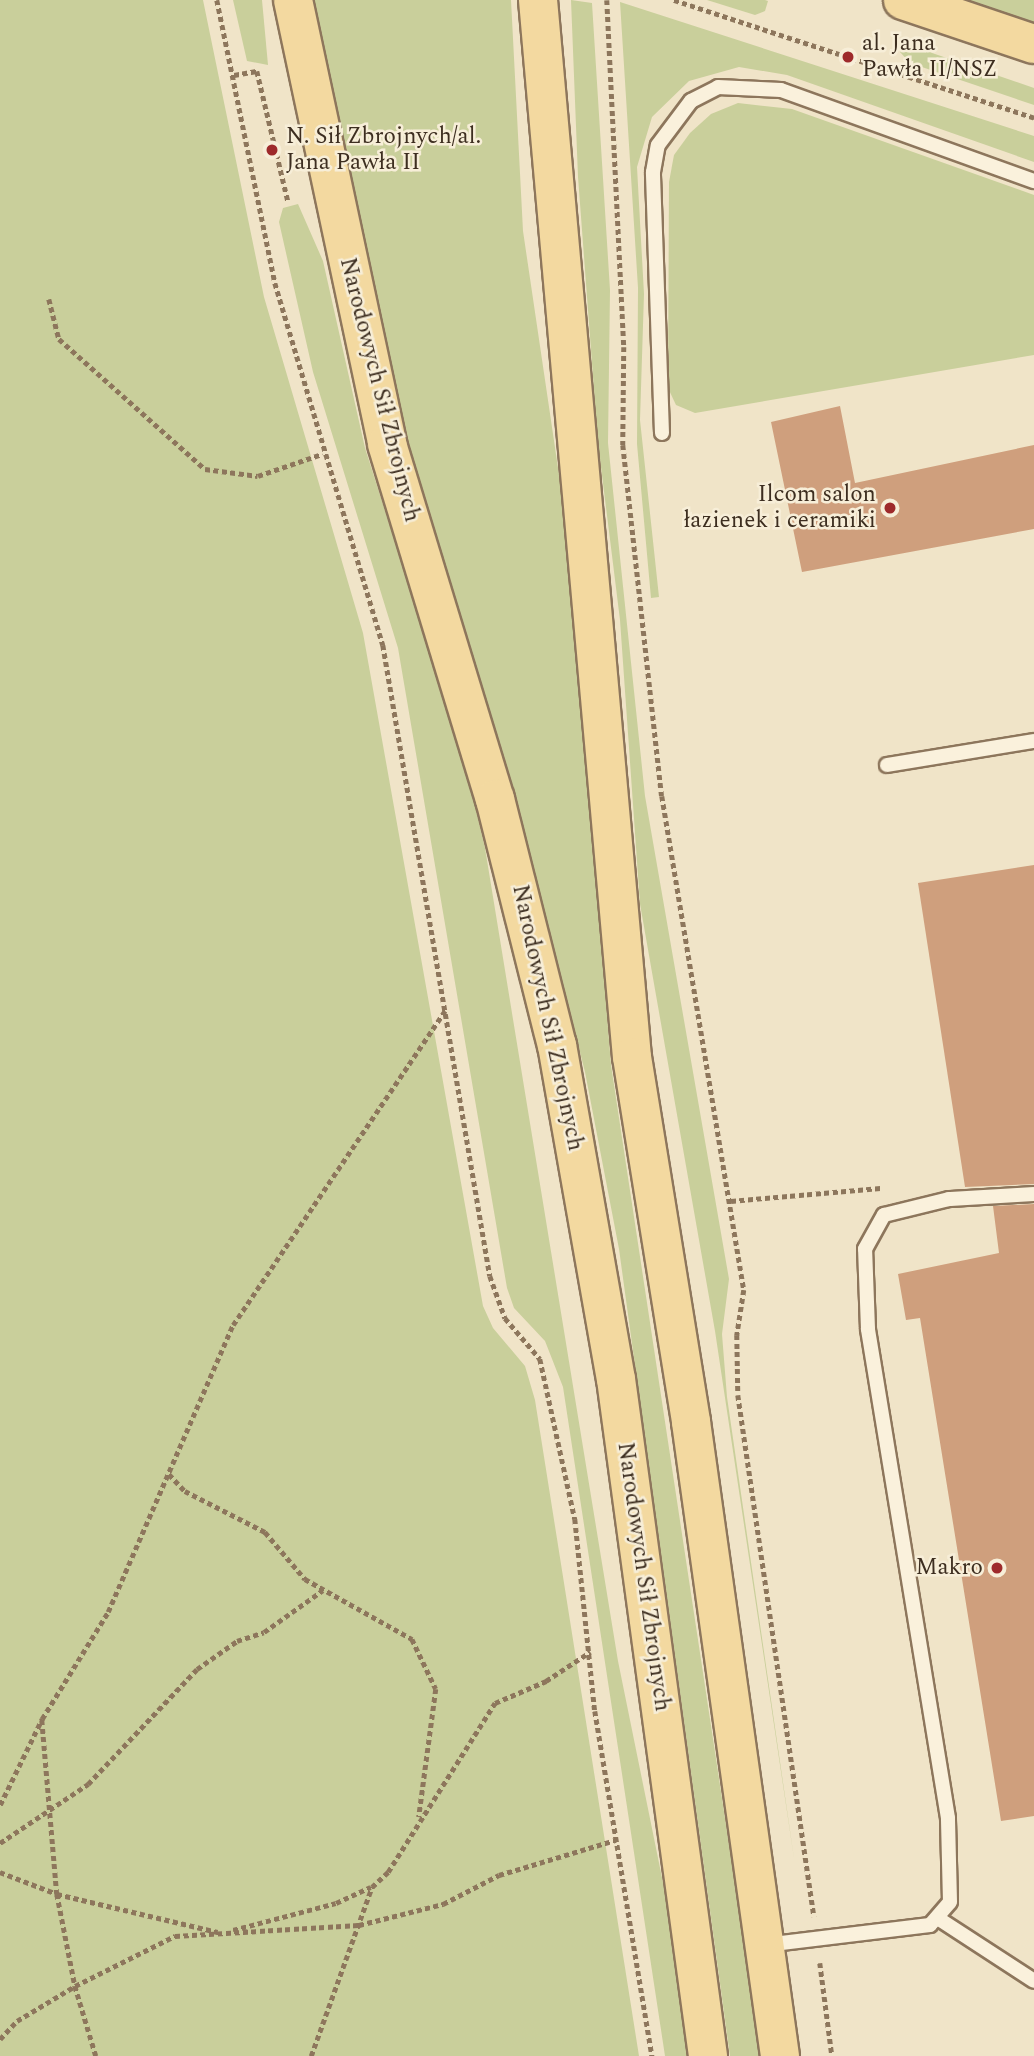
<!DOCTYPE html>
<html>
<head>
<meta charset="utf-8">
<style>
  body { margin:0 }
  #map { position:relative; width:1034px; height:2056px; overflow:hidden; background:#f0e4c8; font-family:Spectral,serif }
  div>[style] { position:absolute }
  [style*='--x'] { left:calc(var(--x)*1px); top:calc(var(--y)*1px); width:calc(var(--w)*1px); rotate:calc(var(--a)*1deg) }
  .green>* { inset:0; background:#c9cf9b }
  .building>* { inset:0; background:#cf9f7d }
  .path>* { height:4.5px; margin-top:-2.25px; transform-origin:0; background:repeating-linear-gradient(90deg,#8d765c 0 5px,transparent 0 8.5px) }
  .roads { filter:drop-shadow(2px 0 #8d765c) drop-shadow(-2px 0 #8d765c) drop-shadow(0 2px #8d765c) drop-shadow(0 -2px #8d765c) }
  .lane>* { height:14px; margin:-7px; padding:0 7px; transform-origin:7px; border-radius:7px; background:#faf1dc }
  .primary>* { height:38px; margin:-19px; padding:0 19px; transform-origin:19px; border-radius:19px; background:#f3d9a0 }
  .dots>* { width:19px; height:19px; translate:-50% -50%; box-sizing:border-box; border:4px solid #f7eed8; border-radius:50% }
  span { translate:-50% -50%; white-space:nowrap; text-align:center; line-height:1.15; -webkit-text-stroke:5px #f7eed8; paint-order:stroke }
  .poi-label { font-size:23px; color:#3d2e20 }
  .left { translate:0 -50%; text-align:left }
  .right { translate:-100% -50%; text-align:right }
  .street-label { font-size:23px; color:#3d2e20 }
</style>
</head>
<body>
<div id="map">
  <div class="green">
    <div style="clip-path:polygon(0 0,203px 0,264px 297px,363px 633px,483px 1306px,493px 1328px,525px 1366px,535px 1400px,639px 2056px,0 2056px)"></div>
    <div style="clip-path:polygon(233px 0,262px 0,268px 65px,247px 61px)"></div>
    <div style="clip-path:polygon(311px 0,511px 0,523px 231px,570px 549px,611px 1065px,761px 2056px,730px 2056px,619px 1249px,585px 1072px,519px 809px,403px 441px)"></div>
    <div style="clip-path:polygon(571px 0,592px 3px,610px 290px,608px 443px,645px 796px,729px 1279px,722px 1334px,727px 1397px,795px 1865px,715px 1331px,640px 904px,620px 620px,598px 443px,578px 177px)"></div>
    <div style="clip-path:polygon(707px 0,765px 0,768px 1px,765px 11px,755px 15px)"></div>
    <div style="clip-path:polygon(956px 0,1034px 0,1034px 26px)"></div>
    <div style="clip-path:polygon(620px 2px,1034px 136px,1034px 162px,787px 75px,739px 67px,689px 81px,652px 117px,637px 167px,644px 294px,640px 420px,659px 597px,651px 598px,637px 444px,638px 288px)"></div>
    <div style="clip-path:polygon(903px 43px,1034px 88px,1034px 105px,910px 63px,900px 52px)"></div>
    <div style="clip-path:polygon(738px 103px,792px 109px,1034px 195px,1034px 355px,695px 413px,676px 405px,668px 388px,669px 182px,674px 155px,690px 133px,711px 114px)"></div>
    <div style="clip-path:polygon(298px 204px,323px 261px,365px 448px,463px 755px,485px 848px,618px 1661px,671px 1922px,690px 2056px,665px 2056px,563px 1387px,545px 1341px,514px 1308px,507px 1288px,398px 648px,313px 372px,279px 222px,283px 208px)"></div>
  </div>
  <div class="building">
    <div style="clip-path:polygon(840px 406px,855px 483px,1034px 445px,1034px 529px,802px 572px,771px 422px)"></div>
    <div style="clip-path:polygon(1034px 865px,1034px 1184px,965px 1187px,918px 883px)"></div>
    <div style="clip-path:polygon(1034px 1204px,1034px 1816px,1001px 1821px,920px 1318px,906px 1320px,898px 1274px,999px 1253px,993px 1206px)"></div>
  </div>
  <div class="path">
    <div style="--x:217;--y:0;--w:289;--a:78.4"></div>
    <div style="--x:275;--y:283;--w:378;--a:73.4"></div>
    <div style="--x:383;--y:645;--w:640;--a:80.38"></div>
    <div style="--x:490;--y:1276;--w:45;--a:70.3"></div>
    <div style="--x:505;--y:1318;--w:54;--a:49.5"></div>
    <div style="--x:540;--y:1359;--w:164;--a:77.7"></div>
    <div style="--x:575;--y:1519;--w:193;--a:84.1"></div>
    <div style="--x:595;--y:1711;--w:350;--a:80.6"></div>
    <div style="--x:607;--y:0;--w:347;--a:87.2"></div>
    <div style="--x:624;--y:347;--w:98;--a:90.6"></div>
    <div style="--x:623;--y:445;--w:353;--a:83.7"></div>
    <div style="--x:662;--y:796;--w:501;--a:80.58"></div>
    <div style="--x:744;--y:1290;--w:46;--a:98.8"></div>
    <div style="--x:737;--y:1335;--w:60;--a:89"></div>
    <div style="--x:738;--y:1395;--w:527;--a:81.7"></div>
    <div style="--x:674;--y:0;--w:379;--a:18.1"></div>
    <div style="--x:234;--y:75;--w:23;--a:-10"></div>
    <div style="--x:257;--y:71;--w:134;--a:76.6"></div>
    <div style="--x:49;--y:299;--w:41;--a:76"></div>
    <div style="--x:59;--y:339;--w:195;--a:41.7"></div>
    <div style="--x:205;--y:469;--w:53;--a:7.5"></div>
    <div style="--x:258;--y:476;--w:68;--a:-19"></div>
    <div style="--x:731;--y:1201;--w:150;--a:-5"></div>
    <div style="--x:169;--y:1474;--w:23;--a:47"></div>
    <div style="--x:185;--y:1491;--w:90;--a:27.1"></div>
    <div style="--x:265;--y:1532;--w:62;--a:49.6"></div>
    <div style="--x:305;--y:1579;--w:123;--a:29.3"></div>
    <div style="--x:412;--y:1639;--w:55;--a:64.4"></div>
    <div style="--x:436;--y:1689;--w:129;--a:97.6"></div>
    <div style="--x:42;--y:1720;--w:175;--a:85.1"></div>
    <div style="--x:57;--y:1894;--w:94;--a:78.9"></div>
    <div style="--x:75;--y:1986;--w:73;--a:73.3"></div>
    <div style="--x:0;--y:1805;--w:96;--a:-64"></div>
    <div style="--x:42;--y:1719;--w:126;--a:-58.3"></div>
    <div style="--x:108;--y:1612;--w:313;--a:-66.5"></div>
    <div style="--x:233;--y:1325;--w:379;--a:-56"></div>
    <div style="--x:0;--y:1843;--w:106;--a:-33.8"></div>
    <div style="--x:88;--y:1784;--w:158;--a:-46.5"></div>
    <div style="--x:197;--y:1669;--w:49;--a:-35"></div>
    <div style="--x:237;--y:1641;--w:28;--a:-18"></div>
    <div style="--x:264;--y:1632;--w:72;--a:-35.4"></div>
    <div style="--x:0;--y:1872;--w:61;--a:21.1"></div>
    <div style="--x:57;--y:1894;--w:165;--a:13.3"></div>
    <div style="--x:233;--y:1930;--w:106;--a:-14.7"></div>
    <div style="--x:336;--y:1903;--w:38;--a:-25"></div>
    <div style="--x:820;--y:1963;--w:94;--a:82.6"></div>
    <div style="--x:0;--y:2039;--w:25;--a:-47"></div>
    <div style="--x:17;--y:2021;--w:68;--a:-31.1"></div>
    <div style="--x:75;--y:1986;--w:112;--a:-26.6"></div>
    <div style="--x:175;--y:1936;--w:184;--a:-3.4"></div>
    <div style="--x:359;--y:1925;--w:87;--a:-14"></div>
    <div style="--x:443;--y:1904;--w:63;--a:-27.4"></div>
    <div style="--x:499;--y:1875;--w:122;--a:-16.7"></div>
    <div style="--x:311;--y:2056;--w:180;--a:-70.2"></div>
    <div style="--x:372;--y:1887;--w:22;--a:-43"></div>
    <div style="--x:388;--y:1872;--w:200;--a:-57.7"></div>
    <div style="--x:495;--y:1703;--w:56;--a:-23.3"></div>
    <div style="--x:546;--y:1681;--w:53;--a:-33.4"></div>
  </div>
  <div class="roads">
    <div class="lane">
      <div style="--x:662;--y:433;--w:261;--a:-92"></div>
      <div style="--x:653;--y:172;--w:27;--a:-80"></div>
      <div style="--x:658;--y:145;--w:55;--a:-53.1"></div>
      <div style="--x:691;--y:101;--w:30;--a:-27"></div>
      <div style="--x:718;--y:87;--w:63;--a:2.7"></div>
      <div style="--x:781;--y:90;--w:269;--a:19.8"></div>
      <div style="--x:887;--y:765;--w:149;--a:-9.3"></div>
      <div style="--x:939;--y:1919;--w:113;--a:33.1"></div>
      <div style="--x:765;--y:1945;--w:166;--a:-6.9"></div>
      <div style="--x:930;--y:1925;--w:30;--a:-49"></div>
      <div style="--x:950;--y:1902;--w:84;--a:-91.4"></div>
      <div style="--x:948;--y:1818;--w:496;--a:-99.3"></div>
      <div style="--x:868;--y:1329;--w:80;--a:-92.1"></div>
      <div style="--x:865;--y:1249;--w:39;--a:-61"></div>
      <div style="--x:884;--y:1215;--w:67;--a:-13.8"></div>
      <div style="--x:949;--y:1199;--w:85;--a:-3.4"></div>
    </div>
    <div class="primary">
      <div style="--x:293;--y:0;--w:454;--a:78"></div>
      <div style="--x:387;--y:444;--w:371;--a:73.1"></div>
      <div style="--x:495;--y:799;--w:254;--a:75.9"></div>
      <div style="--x:557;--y:1045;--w:339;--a:80"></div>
      <div style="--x:616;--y:1379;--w:683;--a:82.26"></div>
      <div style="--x:538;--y:0;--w:1061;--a:84.92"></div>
      <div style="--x:632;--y:1057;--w:370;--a:80.8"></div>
      <div style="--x:691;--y:1422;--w:640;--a:82.01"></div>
      <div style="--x:903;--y:0;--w:138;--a:18.6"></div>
    </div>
  </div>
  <div class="dots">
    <div style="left:848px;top:57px;background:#9e2a2b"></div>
    <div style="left:272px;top:150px;background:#9e2a2b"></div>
    <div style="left:890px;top:508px;background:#9e2a2b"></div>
    <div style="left:997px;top:1568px;background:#9e2a2b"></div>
  </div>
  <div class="poi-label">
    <span class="left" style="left:862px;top:57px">al. Jana<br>Pawła II/NSZ</span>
    <span class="left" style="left:286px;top:150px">N. Sił Zbrojnych/al.<br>Jana Pawła II</span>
    <span class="right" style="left:876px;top:508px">Ilcom salon<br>łazienek i ceramiki</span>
    <span class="right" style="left:983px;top:1568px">Makro</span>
  </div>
  <div class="street-label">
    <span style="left:379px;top:390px;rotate:76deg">Narodowych Sił Zbrojnych</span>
    <span style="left:547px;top:1018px;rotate:78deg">Narodowych Sił Zbrojnych</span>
    <span style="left:643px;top:1577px;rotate:82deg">Narodowych Sił Zbrojnych</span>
  </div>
</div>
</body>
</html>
